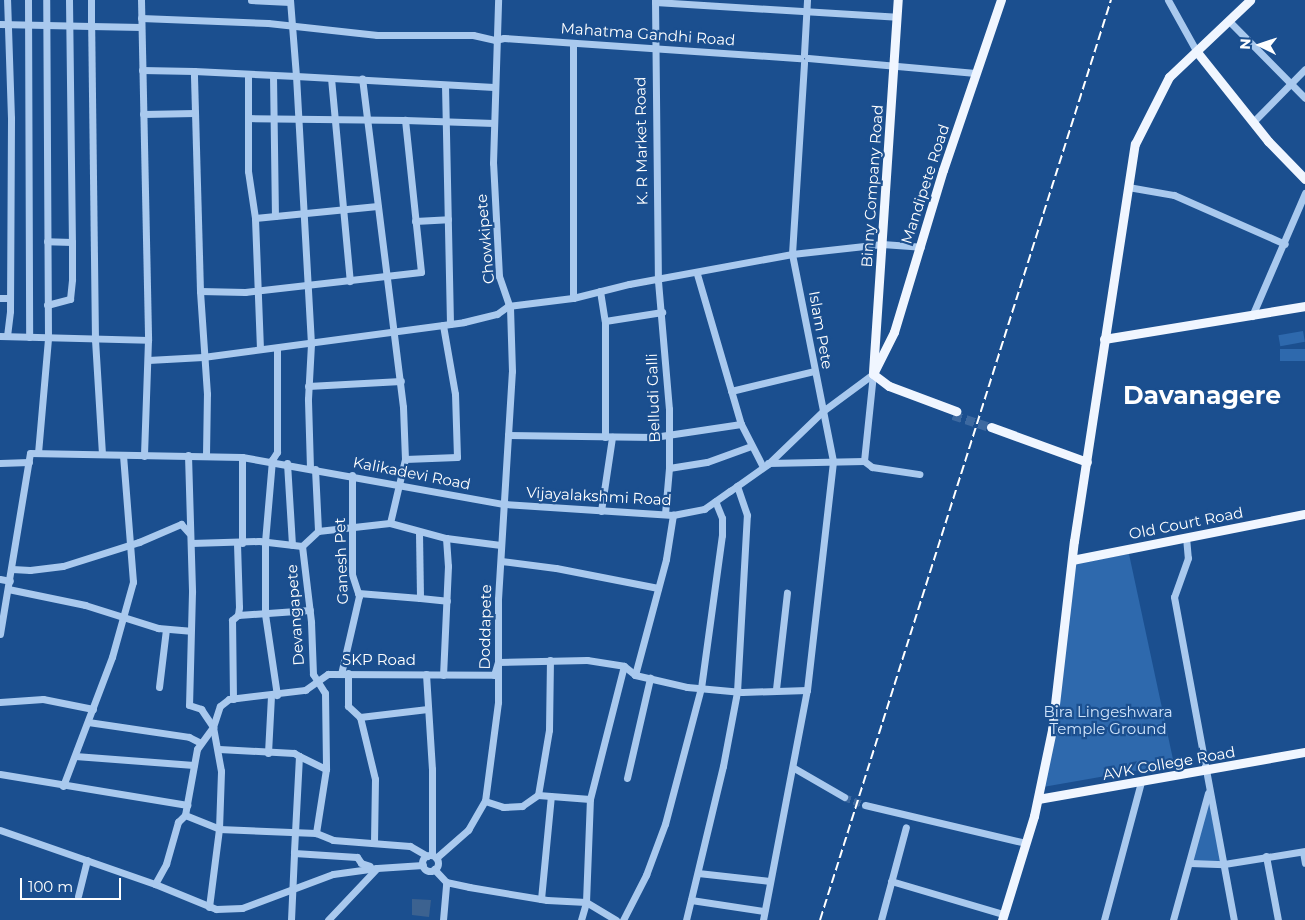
<!DOCTYPE html>
<html>
<head>
<meta charset="utf-8">
<style>
  body { margin:0 }
  #map { position:relative; width:1305px; height:920px; overflow:hidden; background:#1b4f8f; font-family:Montserrat,sans-serif }
  div>[style] { position:absolute }
  [style*='--x'] { left:calc(var(--x)*1px); top:calc(var(--y)*1px); width:calc(var(--w)*1px); rotate:calc(var(--a)*1deg) }
  .green>* { inset:0; background:#2e69ad; transform-origin:0 0 }
  .water>* { inset:0; background:#3c6290 }
  .minor-tunnel>* { height:7px; margin-top:-3.5px; transform-origin:0; background:repeating-linear-gradient(90deg,#3d69a0 0 7px,transparent 0 10.5px) }
  .major-tunnel>* { height:9px; margin-top:-4.5px; transform-origin:0; background:repeating-linear-gradient(90deg,#3d69a0 0 9px,transparent 0 13.5px) }
  .minor>* { height:7px; margin:-3.5px; padding:0 3.5px; transform-origin:3.5px; border-radius:3.5px; background:#a9c9ee }
  .minor>.ring { margin:-3.5px; padding:0; box-sizing:content-box; background:none; border:7px solid #a9c9ee; border-radius:50% }
  .major>* { height:9px; margin:-4.5px; padding:0 4.5px; transform-origin:4.5px; border-radius:4.5px; background:#f0f6ff }
  .rail>* { height:2px; margin-top:-1px; transform-origin:0; background:repeating-linear-gradient(90deg,#fff 0 9px,transparent 0 13px) }
  span { translate:-50% -50%; white-space:nowrap; text-align:center; line-height:1.15; -webkit-text-stroke:4.5px #1b4f8f; paint-order:stroke }
  .street-label { font-size:15px; color:#fff }
  .park-label { font-size:15px; color:#cfe3fa }
  .town-label { font-size:25px; color:#fff; font-weight:700 }
  .north { position:absolute; left:1235px; top:20px; width:50px; height:50px; -webkit-text-stroke:4px #1b4f8f; paint-order:stroke; rotate:274deg; font-size:14px; font-weight:700; line-height:20px; text-align:center; color:#fff }
  .north::after { content:''; display:block; margin:auto; width:18px; height:22px; background:#fff; clip-path:polygon(50% 0,100% 100%,50% 72%,0 100%) }
  .scale { position:absolute; left:20px; top:878px; width:101px; height:22px; box-sizing:border-box; border:2px solid #fff; border-top:0; padding-left:6px; font-size:15px; line-height:18px; white-space:nowrap; color:#fff; -webkit-text-stroke:4px #1b4f8f; paint-order:stroke }
</style>
</head>
<body>
<div id="map">
  <div class="green">
    <div style="left:1303px;top:331px;width:11px;height:25px;rotate:80deg"></div>
    <div style="left:1305px;top:349px;width:12px;height:25px;rotate:90deg"></div>
    <div style="clip-path:polygon(1129px 554px,1174px 764px,1043px 787px,1074px 564px)"></div>
    <div style="clip-path:polygon(1208px 798px,1221px 861px,1191px 862px)"></div>
  </div>
  <div class="water">
    <div style="clip-path:polygon(412px 899px,431px 900px,429px 917px,412px 915px)"></div>
  </div>
  <div class="minor-tunnel">
    <div style="--x:844;--y:797;--w:22;--a:21"></div>
  </div>
  <div class="major-tunnel">
    <div style="--x:953;--y:415;--w:40;--a:18"></div>
  </div>
  <div class="minor">
    <div style="--x:28;--y:0;--w:337;--a:89.8"></div>
    <div style="--x:69;--y:0;--w:242;--a:89.3"></div>
    <div style="--x:141;--y:0;--w:340;--a:88.8"></div>
    <div style="--x:148;--y:340;--w:116;--a:92"></div>
    <div style="--x:251;--y:0;--w:39;--a:3"></div>
    <div style="--x:655;--y:0;--w:281;--a:89.4"></div>
    <div style="--x:658;--y:281;--w:128;--a:85.1"></div>
    <div style="--x:669;--y:409;--w:59;--a:90"></div>
    <div style="--x:669;--y:468;--w:46;--a:95"></div>
    <div style="--x:1168;--y:0;--w:60;--a:60.9"></div>
    <div style="--x:655;--y:2;--w:242;--a:3.5"></div>
    <div style="--x:141;--y:18;--w:127;--a:2.3"></div>
    <div style="--x:268;--y:23;--w:110;--a:6.3"></div>
    <div style="--x:377;--y:35;--w:96;--a:0"></div>
    <div style="--x:473;--y:35;--w:23;--a:13"></div>
    <div style="--x:495;--y:40;--w:9;--a:-13"></div>
    <div style="--x:504;--y:38;--w:297;--a:3.9"></div>
    <div style="--x:1229;--y:21;--w:108;--a:45.4"></div>
    <div style="--x:0;--y:24;--w:91;--a:1.3"></div>
    <div style="--x:91;--y:26;--w:26;--a:-90"></div>
    <div style="--x:573;--y:43;--w:255;--a:90"></div>
    <div style="--x:804;--y:54;--w:54;--a:-86.8"></div>
    <div style="--x:808;--y:58;--w:168;--a:5.1"></div>
    <div style="--x:142;--y:70;--w:52;--a:1.1"></div>
    <div style="--x:248;--y:75;--w:96;--a:90"></div>
    <div style="--x:248;--y:171;--w:48;--a:81.5"></div>
    <div style="--x:273;--y:75;--w:141;--a:89.2"></div>
    <div style="--x:331;--y:78;--w:204;--a:84.7"></div>
    <div style="--x:445;--y:85;--w:239;--a:88.8"></div>
    <div style="--x:143;--y:114;--w:52;--a:-1.1"></div>
    <div style="--x:405;--y:120;--w:89;--a:1.9"></div>
    <div style="--x:1253;--y:122;--w:74;--a:-45.5"></div>
    <div style="--x:1128;--y:187;--w:47;--a:9.9"></div>
    <div style="--x:1174;--y:195;--w:121;--a:23.8"></div>
    <div style="--x:415;--y:221;--w:33;--a:-3"></div>
    <div style="--x:697;--y:274;--w:156;--a:73.7"></div>
    <div style="--x:741;--y:424;--w:48;--a:62.9"></div>
    <div style="--x:200;--y:291;--w:45;--a:1.3"></div>
    <div style="--x:245;--y:292;--w:177;--a:-6.5"></div>
    <div style="--x:421;--y:272;--w:153;--a:-96"></div>
    <div style="--x:405;--y:120;--w:157;--a:-179.3"></div>
    <div style="--x:600;--y:291;--w:30;--a:81"></div>
    <div style="--x:605;--y:321;--w:116;--a:90"></div>
    <div style="--x:0;--y:298;--w:10;--a:0"></div>
    <div style="--x:47;--y:305;--w:24;--a:-15"></div>
    <div style="--x:70;--y:299;--w:20;--a:-84"></div>
    <div style="--x:72;--y:279;--w:37;--a:-90"></div>
    <div style="--x:72;--y:242;--w:25;--a:-178"></div>
    <div style="--x:1252;--y:316;--w:134;--a:-66.7"></div>
    <div style="--x:605;--y:321;--w:58;--a:-9"></div>
    <div style="--x:0;--y:336;--w:148;--a:1.5"></div>
    <div style="--x:7;--y:336;--w:25;--a:-83"></div>
    <div style="--x:10;--y:311;--w:193;--a:-89.7"></div>
    <div style="--x:11;--y:118;--w:118;--a:-91.9"></div>
    <div style="--x:277;--y:348;--w:104;--a:90"></div>
    <div style="--x:277;--y:452;--w:9;--a:122"></div>
    <div style="--x:272;--y:460;--w:82;--a:94.9"></div>
    <div style="--x:265;--y:542;--w:72;--a:90"></div>
    <div style="--x:265;--y:614;--w:82;--a:81.6"></div>
    <div style="--x:260;--y:349;--w:131;--a:-92.2"></div>
    <div style="--x:255;--y:218;--w:123;--a:-5.6"></div>
    <div style="--x:148;--y:360;--w:55;--a:-3.1"></div>
    <div style="--x:203;--y:357;--w:263;--a:-7.6"></div>
    <div style="--x:464;--y:322;--w:34;--a:-14"></div>
    <div style="--x:497;--y:314;--w:14;--a:-36"></div>
    <div style="--x:508;--y:306;--w:65;--a:-7"></div>
    <div style="--x:573;--y:298;--w:58;--a:-14"></div>
    <div style="--x:629;--y:284;--w:166;--a:-10.4"></div>
    <div style="--x:792;--y:254;--w:91;--a:-6.3"></div>
    <div style="--x:882;--y:244;--w:39;--a:4"></div>
    <div style="--x:308;--y:386;--w:93;--a:-3.1"></div>
    <div style="--x:731;--y:391;--w:85;--a:-13.5"></div>
    <div style="--x:508;--y:435;--w:146;--a:0.8"></div>
    <div style="--x:654;--y:437;--w:88;--a:-8.5"></div>
    <div style="--x:38;--y:453;--w:115;--a:-85"></div>
    <div style="--x:48;--y:338;--w:338;--a:-90.3"></div>
    <div style="--x:102;--y:454;--w:114;--a:-93.5"></div>
    <div style="--x:95;--y:340;--w:314;--a:-90.7"></div>
    <div style="--x:91;--y:26;--w:50;--a:1.1"></div>
    <div style="--x:188;--y:455;--w:137;--a:88.3"></div>
    <div style="--x:192;--y:592;--w:113;--a:91.5"></div>
    <div style="--x:189;--y:705;--w:13;--a:18"></div>
    <div style="--x:201;--y:709;--w:22;--a:56"></div>
    <div style="--x:206;--y:455;--w:61;--a:-89.1"></div>
    <div style="--x:207;--y:394;--w:103;--a:-93.9"></div>
    <div style="--x:200;--y:291;--w:220;--a:-91.6"></div>
    <div style="--x:194;--y:71;--w:102;--a:2.8"></div>
    <div style="--x:296;--y:76;--w:76;--a:-94.5"></div>
    <div style="--x:405;--y:459;--w:52;--a:-2.2"></div>
    <div style="--x:457;--y:457;--w:63;--a:-91.8"></div>
    <div style="--x:455;--y:394;--w:70;--a:-99.9"></div>
    <div style="--x:864;--y:461;--w:10;--a:37"></div>
    <div style="--x:872;--y:467;--w:48;--a:8.5"></div>
    <div style="--x:0;--y:463;--w:29;--a:-2"></div>
    <div style="--x:287;--y:463;--w:82;--a:86.5"></div>
    <div style="--x:768;--y:463;--w:96;--a:-1.2"></div>
    <div style="--x:864;--y:461;--w:87;--a:-84.1"></div>
    <div style="--x:310;--y:468;--w:69;--a:-91.7"></div>
    <div style="--x:308;--y:399;--w:55;--a:-86.9"></div>
    <div style="--x:311;--y:344;--w:268;--a:-93.2"></div>
    <div style="--x:296;--y:76;--w:198;--a:3.2"></div>
    <div style="--x:669;--y:468;--w:38;--a:-9"></div>
    <div style="--x:707;--y:462;--w:47;--a:-20"></div>
    <div style="--x:315;--y:469;--w:62;--a:87.2"></div>
    <div style="--x:601;--y:511;--w:75;--a:-81.5"></div>
    <div style="--x:390;--y:523;--w:58;--a:15"></div>
    <div style="--x:446;--y:538;--w:28;--a:86"></div>
    <div style="--x:448;--y:566;--w:109;--a:92.6"></div>
    <div style="--x:419;--y:533;--w:65;--a:89.1"></div>
    <div style="--x:420;--y:598;--w:27;--a:6"></div>
    <div style="--x:1186;--y:537;--w:21;--a:85"></div>
    <div style="--x:1188;--y:558;--w:41;--a:109.7"></div>
    <div style="--x:1174;--y:597;--w:329;--a:79.5"></div>
    <div style="--x:446;--y:538;--w:55;--a:7.3"></div>
    <div style="--x:191;--y:543;--w:68;--a:-1.7"></div>
    <div style="--x:259;--y:541;--w:43;--a:6.6"></div>
    <div style="--x:302;--y:546;--w:22;--a:-43"></div>
    <div style="--x:318;--y:531;--w:72;--a:-6.3"></div>
    <div style="--x:390;--y:523;--w:66;--a:-76.8"></div>
    <div style="--x:405;--y:459;--w:52;--a:-92.2"></div>
    <div style="--x:403;--y:407;--w:331;--a:-97.1"></div>
    <div style="--x:242;--y:543;--w:86;--a:-90"></div>
    <div style="--x:302;--y:546;--w:77;--a:83.2"></div>
    <div style="--x:311;--y:622;--w:52;--a:87.8"></div>
    <div style="--x:313;--y:674;--w:22;--a:58"></div>
    <div style="--x:325;--y:693;--w:76;--a:89.2"></div>
    <div style="--x:326;--y:769;--w:65;--a:98.9"></div>
    <div style="--x:501;--y:561;--w:55;--a:7.3"></div>
    <div style="--x:556;--y:568;--w:104;--a:11.1"></div>
    <div style="--x:12;--y:569;--w:18;--a:3"></div>
    <div style="--x:30;--y:570;--w:33;--a:-7"></div>
    <div style="--x:63;--y:566;--w:80;--a:-17.5"></div>
    <div style="--x:139;--y:542;--w:46;--a:-23.2"></div>
    <div style="--x:181;--y:524;--w:12;--a:48"></div>
    <div style="--x:0;--y:579;--w:10;--a:11"></div>
    <div style="--x:8;--y:589;--w:79;--a:11.7"></div>
    <div style="--x:85;--y:605;--w:77;--a:17.5"></div>
    <div style="--x:158;--y:628;--w:32;--a:5"></div>
    <div style="--x:358;--y:593;--w:62;--a:4.6"></div>
    <div style="--x:238;--y:615;--w:72;--a:-4"></div>
    <div style="--x:0;--y:634;--w:183;--a:-80.6"></div>
    <div style="--x:30;--y:453;--w:212;--a:1.1"></div>
    <div style="--x:242;--y:457;--w:266;--a:10.2"></div>
    <div style="--x:504;--y:504;--w:169;--a:3.7"></div>
    <div style="--x:673;--y:515;--w:32;--a:-11"></div>
    <div style="--x:704;--y:509;--w:32;--a:-35"></div>
    <div style="--x:730;--y:491;--w:47;--a:-35.4"></div>
    <div style="--x:768;--y:464;--w:76;--a:-43.9"></div>
    <div style="--x:823;--y:411;--w:62;--a:-36.5"></div>
    <div style="--x:348;--y:673;--w:33;--a:90"></div>
    <div style="--x:348;--y:706;--w:16;--a:43"></div>
    <div style="--x:360;--y:717;--w:64;--a:76.4"></div>
    <div style="--x:375;--y:779;--w:64;--a:90.9"></div>
    <div style="--x:341;--y:674;--w:80;--a:-77"></div>
    <div style="--x:359;--y:596;--w:23;--a:-108"></div>
    <div style="--x:352;--y:574;--w:99;--a:-90"></div>
    <div style="--x:426;--y:674;--w:95;--a:86.4"></div>
    <div style="--x:432;--y:769;--w:86;--a:90"></div>
    <div style="--x:635;--y:675;--w:120;--a:-75"></div>
    <div style="--x:666;--y:559;--w:45;--a:-81"></div>
    <div style="--x:159;--y:687;--w:58;--a:-83.1"></div>
    <div style="--x:776;--y:689;--w:97;--a:-83.5"></div>
    <div style="--x:233;--y:699;--w:79;--a:-90.7"></div>
    <div style="--x:232;--y:620;--w:8;--a:-40"></div>
    <div style="--x:238;--y:615;--w:8;--a:-83"></div>
    <div style="--x:239;--y:607;--w:64;--a:-91.8"></div>
    <div style="--x:0;--y:702;--w:43;--a:-4"></div>
    <div style="--x:43;--y:699;--w:51;--a:11.3"></div>
    <div style="--x:360;--y:717;--w:68;--a:-6.7"></div>
    <div style="--x:88;--y:722;--w:102;--a:8.4"></div>
    <div style="--x:189;--y:737;--w:13;--a:27"></div>
    <div style="--x:213;--y:727;--w:22;--a:-72"></div>
    <div style="--x:220;--y:706;--w:11;--a:-38"></div>
    <div style="--x:229;--y:699;--w:77;--a:-6.8"></div>
    <div style="--x:305;--y:690;--w:28;--a:-35"></div>
    <div style="--x:328;--y:674;--w:166;--a:0.3"></div>
    <div style="--x:494;--y:675;--w:14;--a:-73"></div>
    <div style="--x:498;--y:662;--w:89;--a:-1.3"></div>
    <div style="--x:587;--y:660;--w:37;--a:9"></div>
    <div style="--x:624;--y:666;--w:14;--a:39"></div>
    <div style="--x:635;--y:675;--w:53;--a:13"></div>
    <div style="--x:687;--y:687;--w:55;--a:5.2"></div>
    <div style="--x:742;--y:692;--w:65;--a:-1.8"></div>
    <div style="--x:219;--y:749;--w:75;--a:3.1"></div>
    <div style="--x:294;--y:753;--w:6;--a:31"></div>
    <div style="--x:299;--y:756;--w:97;--a:93"></div>
    <div style="--x:294;--y:853;--w:63;--a:3.6"></div>
    <div style="--x:357;--y:857;--w:7;--a:56"></div>
    <div style="--x:361;--y:863;--w:9;--a:18"></div>
    <div style="--x:268;--y:753;--w:58;--a:-87"></div>
    <div style="--x:75;--y:756;--w:119;--a:4.3"></div>
    <div style="--x:299;--y:756;--w:30;--a:26"></div>
    <div style="--x:794;--y:768;--w:58;--a:30.1"></div>
    <div style="--x:0;--y:774;--w:190;--a:9.4"></div>
    <div style="--x:627;--y:778;--w:103;--a:-77"></div>
    <div style="--x:63;--y:786;--w:138;--a:-69.2"></div>
    <div style="--x:112;--y:657;--w:78;--a:-74.4"></div>
    <div style="--x:133;--y:582;--w:127;--a:-94.5"></div>
    <div style="--x:538;--y:795;--w:66;--a:-80.4"></div>
    <div style="--x:549;--y:730;--w:70;--a:-89.2"></div>
    <div style="--x:485;--y:801;--w:19;--a:18"></div>
    <div style="--x:503;--y:807;--w:19;--a:-3"></div>
    <div style="--x:522;--y:806;--w:19;--a:-35"></div>
    <div style="--x:538;--y:795;--w:52;--a:4.4"></div>
    <div style="--x:865;--y:805;--w:165;--a:13.3"></div>
    <div style="--x:0;--y:830;--w:164;--a:19.2"></div>
    <div style="--x:155;--y:884;--w:66;--a:22.3"></div>
    <div style="--x:216;--y:909;--w:26;--a:-2"></div>
    <div style="--x:242;--y:908;--w:97;--a:-20.5"></div>
    <div style="--x:333;--y:874;--w:44;--a:-7.8"></div>
    <div style="--x:1303;--y:852;--w:11;--a:80"></div>
    <div class="ring" style="left:422px;top:855px;width:9px;height:9px"></div>
    <div style="--x:1266;--y:856;--w:65;--a:79.4"></div>
    <div style="--x:436;--y:858;--w:43;--a:-41.2"></div>
    <div style="--x:468;--y:830;--w:34;--a:-60"></div>
    <div style="--x:485;--y:801;--w:100;--a:-82.5"></div>
    <div style="--x:498;--y:702;--w:103;--a:-90"></div>
    <div style="--x:498;--y:599;--w:228;--a:-86.5"></div>
    <div style="--x:512;--y:371;--w:63;--a:-91.8"></div>
    <div style="--x:510;--y:308;--w:34;--a:-109"></div>
    <div style="--x:499;--y:276;--w:113;--a:-93"></div>
    <div style="--x:493;--y:163;--w:163;--a:-88.2"></div>
    <div style="--x:1190;--y:863;--w:34;--a:2"></div>
    <div style="--x:1224;--y:864;--w:82;--a:-9.1"></div>
    <div style="--x:434;--y:869;--w:18;--a:47"></div>
    <div style="--x:446;--y:882;--w:24;--a:12"></div>
    <div style="--x:469;--y:887;--w:79;--a:9.5"></div>
    <div style="--x:547;--y:900;--w:39;--a:3"></div>
    <div style="--x:586;--y:902;--w:35;--a:31"></div>
    <div style="--x:698;--y:873;--w:72;--a:6.3"></div>
    <div style="--x:891;--y:881;--w:117;--a:16.4"></div>
    <div style="--x:155;--y:884;--w:23;--a:-61"></div>
    <div style="--x:166;--y:864;--w:44;--a:-74.1"></div>
    <div style="--x:178;--y:822;--w:10;--a:-45"></div>
    <div style="--x:78;--y:896;--w:37;--a:-76"></div>
    <div style="--x:541;--y:899;--w:103;--a:-84.5"></div>
    <div style="--x:691;--y:900;--w:74;--a:8.6"></div>
    <div style="--x:209;--y:907;--w:79;--a:-82.7"></div>
    <div style="--x:219;--y:829;--w:58;--a:-88"></div>
    <div style="--x:221;--y:771;--w:45;--a:-100.3"></div>
    <div style="--x:213;--y:727;--w:27;--a:126"></div>
    <div style="--x:197;--y:749;--w:67;--a:100.3"></div>
    <div style="--x:185;--y:815;--w:37;--a:22"></div>
    <div style="--x:219;--y:829;--w:97;--a:2.4"></div>
    <div style="--x:316;--y:833;--w:18;--a:22"></div>
    <div style="--x:333;--y:840;--w:77;--a:4.5"></div>
    <div style="--x:410;--y:846;--w:20;--a:30"></div>
    <div style="--x:291;--y:920;--w:67;--a:-87.4"></div>
    <div style="--x:328;--y:920;--w:71;--a:-46.7"></div>
    <div style="--x:377;--y:868;--w:46;--a:-3.7"></div>
    <div style="--x:443;--y:920;--w:38;--a:-85"></div>
    <div style="--x:581;--y:920;--w:19;--a:-74"></div>
    <div style="--x:586;--y:902;--w:103;--a:-87.8"></div>
    <div style="--x:590;--y:799;--w:137;--a:-75.7"></div>
    <div style="--x:623;--y:920;--w:51;--a:-62.9"></div>
    <div style="--x:646;--y:875;--w:54;--a:-69.6"></div>
    <div style="--x:665;--y:824;--w:141;--a:-75.2"></div>
    <div style="--x:701;--y:688;--w:154;--a:-82.2"></div>
    <div style="--x:722;--y:535;--w:17;--a:-90"></div>
    <div style="--x:722;--y:518;--w:18;--a:-112"></div>
    <div style="--x:686;--y:920;--w:158;--a:-76.5"></div>
    <div style="--x:723;--y:766;--w:75;--a:-79.3"></div>
    <div style="--x:737;--y:692;--w:177;--a:-86.8"></div>
    <div style="--x:747;--y:515;--w:31;--a:-109"></div>
    <div style="--x:763;--y:920;--w:234;--a:-79.2"></div>
    <div style="--x:807;--y:690;--w:230;--a:-83.5"></div>
    <div style="--x:833;--y:461;--w:211;--a:-101.2"></div>
    <div style="--x:792;--y:254;--w:192;--a:-86.4"></div>
    <div style="--x:881;--y:920;--w:96;--a:-75"></div>
    <div style="--x:1104;--y:920;--w:143;--a:-75"></div>
    <div style="--x:1173;--y:920;--w:132;--a:-74.6"></div>
  </div>
  <div class="major">
    <div style="--x:1197;--y:52;--w:114;--a:51.4"></div>
    <div style="--x:1268;--y:141;--w:53;--a:45.8"></div>
    <div style="--x:1104;--y:339;--w:204;--a:-9.3"></div>
    <div style="--x:873;--y:372;--w:373;--a:-86.2"></div>
    <div style="--x:873;--y:374;--w:47;--a:-63.4"></div>
    <div style="--x:894;--y:332;--w:169;--a:-73.2"></div>
    <div style="--x:943;--y:170;--w:180;--a:-71.2"></div>
    <div style="--x:873;--y:374;--w:20;--a:37"></div>
    <div style="--x:889;--y:386;--w:72;--a:20.5"></div>
    <div style="--x:991;--y:427;--w:102;--a:20"></div>
    <div style="--x:1072;--y:560;--w:237;--a:-11.2"></div>
    <div style="--x:1038;--y:799;--w:271;--a:-10"></div>
    <div style="--x:1002;--y:920;--w:109;--a:-72.9"></div>
    <div style="--x:1034;--y:816;--w:88;--a:-78.2"></div>
    <div style="--x:1052;--y:730;--w:190;--a:-83.4"></div>
    <div style="--x:1074;--y:541;--w:402;--a:-81.3"></div>
    <div style="--x:1135;--y:144;--w:75;--a:-63.1"></div>
    <div style="--x:1169;--y:77;--w:112;--a:-43.5"></div>
  </div>
  <div class="rail">
    <div style="--x:820;--y:920;--w:965;--a:-72.45"></div>
  </div>
  <div class="street-label">
    <span style="left:648px;top:34px;rotate:4deg">Mahatma Gandhi Road</span>
    <span style="left:641px;top:141px;rotate:-91deg">K. R Market Road</span>
    <span style="left:925px;top:184px;rotate:-72deg">Mandipete Road</span>
    <span style="left:872px;top:186px;rotate:-86deg">Binny Company Road</span>
    <span style="left:485px;top:239px;rotate:-95deg">Chowkipete</span>
    <span style="left:821px;top:330px;rotate:80deg">Islam Pete</span>
    <span style="left:653px;top:398px;rotate:-92deg">Belludi Galli</span>
    <span style="left:412px;top:473px;rotate:11deg">Kalikadevi Road</span>
    <span style="left:599px;top:496px;rotate:3deg">Vijayalakshmi Road</span>
    <span style="left:1186px;top:523px;rotate:-11deg">Old Court Road</span>
    <span style="left:341px;top:561px;rotate:-92deg">Ganesh Pet</span>
    <span style="left:295px;top:615px;rotate:-94deg">Devangapete</span>
    <span style="left:485px;top:627px;rotate:-89deg">Doddapete</span>
    <span style="left:379px;top:660px">SKP Road</span>
    <span style="left:1169px;top:763px;rotate:-10deg">AVK College Road</span>
  </div>
  <div class="park-label">
    <span style="left:1108px;top:720px">Bira Lingeshwara<br>Temple Ground</span>
  </div>
  <div class="town-label">
    <span style="left:1202px;top:395px">Davanagere</span>
  </div>
  <div class="north">N</div>
  <div class="scale">100 m</div>
</div>
</body>
</html>
